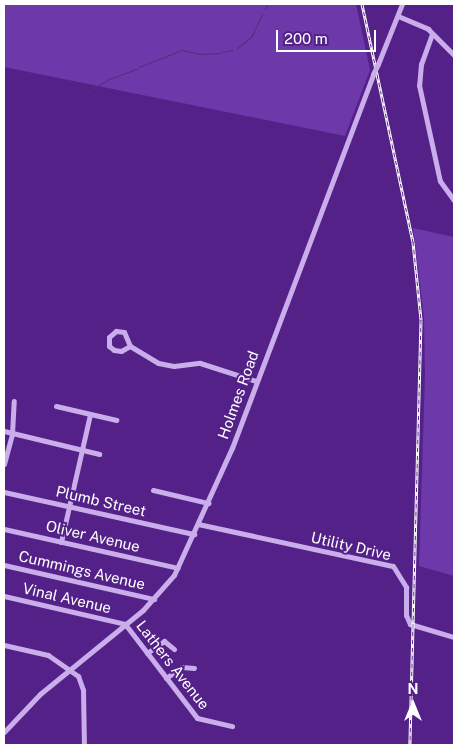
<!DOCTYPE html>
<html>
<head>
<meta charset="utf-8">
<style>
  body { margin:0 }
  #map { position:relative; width:458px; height:749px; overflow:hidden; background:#542189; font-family:"Public Sans",sans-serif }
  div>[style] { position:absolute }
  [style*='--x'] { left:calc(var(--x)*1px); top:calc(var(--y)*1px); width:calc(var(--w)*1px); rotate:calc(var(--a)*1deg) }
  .green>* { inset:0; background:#6d38a9 }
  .stream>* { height:1px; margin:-0.5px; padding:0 0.5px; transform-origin:0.5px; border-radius:0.5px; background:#542e7c }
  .minor>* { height:5px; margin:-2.5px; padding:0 2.5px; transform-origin:2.5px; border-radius:2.5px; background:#caadeb }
  .rail>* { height:3px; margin-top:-1.5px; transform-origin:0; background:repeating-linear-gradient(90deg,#542189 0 4px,#fff 0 8px); box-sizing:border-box; border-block:1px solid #fff }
  .minor-bridge>* { height:5px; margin:-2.5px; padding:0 2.5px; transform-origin:2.5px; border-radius:2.5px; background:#caadeb }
  span { translate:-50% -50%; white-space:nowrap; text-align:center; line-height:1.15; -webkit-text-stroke:4px #542189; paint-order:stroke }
  .street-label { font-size:15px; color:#fff }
  .frame { position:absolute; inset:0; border:5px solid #fff; pointer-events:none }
  .north { position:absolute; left:388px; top:679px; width:50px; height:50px; -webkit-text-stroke:4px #542189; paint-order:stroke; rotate:0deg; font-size:14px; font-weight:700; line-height:20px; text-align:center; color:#fff }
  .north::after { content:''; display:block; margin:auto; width:18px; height:22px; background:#fff; clip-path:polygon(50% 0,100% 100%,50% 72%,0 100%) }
  .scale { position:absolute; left:276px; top:30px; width:100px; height:22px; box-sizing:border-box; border:2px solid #fff; border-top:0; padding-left:6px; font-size:15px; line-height:18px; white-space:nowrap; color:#fff; -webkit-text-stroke:4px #542189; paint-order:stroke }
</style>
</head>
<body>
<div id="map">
  <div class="green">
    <div style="clip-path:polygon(4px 4px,356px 4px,370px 70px,345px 136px,4px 67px)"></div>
    <div style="clip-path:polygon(413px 228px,454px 237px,454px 576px,419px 566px,425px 374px,424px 317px)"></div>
  </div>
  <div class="stream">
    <div style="--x:265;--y:9;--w:6;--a:-59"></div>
    <div style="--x:237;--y:48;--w:18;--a:-38"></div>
    <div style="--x:251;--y:37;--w:25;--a:-64"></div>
    <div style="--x:222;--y:52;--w:11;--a:-10"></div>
    <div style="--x:139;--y:67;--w:46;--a:-21.6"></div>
    <div style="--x:182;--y:50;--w:18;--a:13"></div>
    <div style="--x:200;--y:54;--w:20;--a:-3"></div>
    <div style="--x:85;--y:94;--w:28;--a:-32"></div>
    <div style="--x:109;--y:79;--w:30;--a:-20"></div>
  </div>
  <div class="minor">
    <div style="--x:398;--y:16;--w:33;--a:23"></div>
    <div style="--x:428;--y:29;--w:37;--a:45"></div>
    <div style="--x:432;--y:34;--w:32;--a:110"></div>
    <div style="--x:421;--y:64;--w:21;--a:95"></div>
    <div style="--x:419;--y:85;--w:98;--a:77.7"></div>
    <div style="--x:440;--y:181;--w:24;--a:54"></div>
    <div style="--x:378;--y:64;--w:65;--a:-68.2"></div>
    <div style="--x:130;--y:346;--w:15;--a:-113"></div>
    <div style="--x:124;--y:332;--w:8;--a:-173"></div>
    <div style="--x:116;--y:331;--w:9;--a:139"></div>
    <div style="--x:109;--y:337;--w:9;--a:90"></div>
    <div style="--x:109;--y:346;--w:6;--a:39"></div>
    <div style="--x:114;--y:350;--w:7;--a:8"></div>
    <div style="--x:121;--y:351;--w:10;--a:-29"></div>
    <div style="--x:130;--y:346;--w:33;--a:31"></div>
    <div style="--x:158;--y:363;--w:16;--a:11"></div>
    <div style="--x:174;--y:366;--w:26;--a:-7"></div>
    <div style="--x:200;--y:363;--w:59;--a:17.8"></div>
    <div style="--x:56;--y:406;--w:62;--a:13.1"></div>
    <div style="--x:4;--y:431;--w:98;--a:13.6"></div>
    <div style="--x:4;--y:464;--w:31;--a:-75"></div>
    <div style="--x:12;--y:434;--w:33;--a:-87"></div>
    <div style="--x:153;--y:490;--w:57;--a:13.3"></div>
    <div style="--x:4;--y:492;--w:195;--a:12.5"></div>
    <div style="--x:198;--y:524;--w:199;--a:12.2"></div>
    <div style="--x:393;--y:566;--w:25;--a:58"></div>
    <div style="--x:406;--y:587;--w:28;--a:90"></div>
    <div style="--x:406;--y:615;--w:10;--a:66"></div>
    <div style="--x:410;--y:624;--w:46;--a:16.5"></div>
    <div style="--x:4;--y:529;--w:178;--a:12.6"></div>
    <div style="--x:61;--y:542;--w:131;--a:-77.2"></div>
    <div style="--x:4;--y:565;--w:154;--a:12.8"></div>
    <div style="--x:4;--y:596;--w:124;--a:13"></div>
    <div style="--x:125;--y:624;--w:118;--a:52.5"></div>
    <div style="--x:197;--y:718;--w:36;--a:13"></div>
    <div style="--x:4;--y:645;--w:45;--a:12.8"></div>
    <div style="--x:48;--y:655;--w:37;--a:35"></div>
    <div style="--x:78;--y:676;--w:15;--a:70"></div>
    <div style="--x:83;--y:690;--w:55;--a:89"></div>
    <div style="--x:147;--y:653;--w:21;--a:-35"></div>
    <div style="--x:164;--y:641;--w:13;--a:39"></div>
    <div style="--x:166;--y:678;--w:19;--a:-35"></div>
    <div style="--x:182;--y:667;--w:12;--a:5"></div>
    <div style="--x:4;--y:732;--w:52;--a:-46.5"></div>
    <div style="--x:40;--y:694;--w:133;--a:-39.2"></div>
    <div style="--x:143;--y:610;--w:47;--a:-48.5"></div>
    <div style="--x:174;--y:575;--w:140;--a:-65.5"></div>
    <div style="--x:232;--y:448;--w:400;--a:-69.3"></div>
  </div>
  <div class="rail">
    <div style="--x:362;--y:4;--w:243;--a:77.9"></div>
    <div style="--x:413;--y:242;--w:78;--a:84.1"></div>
    <div style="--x:421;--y:320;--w:425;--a:91.5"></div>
  </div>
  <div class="minor-bridge">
    <div style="--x:373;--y:74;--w:11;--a:-63"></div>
  </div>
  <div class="street-label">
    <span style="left:238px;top:395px;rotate:-70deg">Holmes Road</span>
    <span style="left:101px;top:501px;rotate:13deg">Plumb Street</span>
    <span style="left:93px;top:536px;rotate:13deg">Oliver Avenue</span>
    <span style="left:351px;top:546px;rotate:13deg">Utility Drive</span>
    <span style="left:82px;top:570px;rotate:13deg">Cummings Avenue</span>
    <span style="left:67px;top:598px;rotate:13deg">Vinal Avenue</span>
    <span style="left:173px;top:665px;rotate:52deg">Lathers Avenue</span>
  </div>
  <div class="frame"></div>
  <div class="north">N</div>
  <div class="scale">200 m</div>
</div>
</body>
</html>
